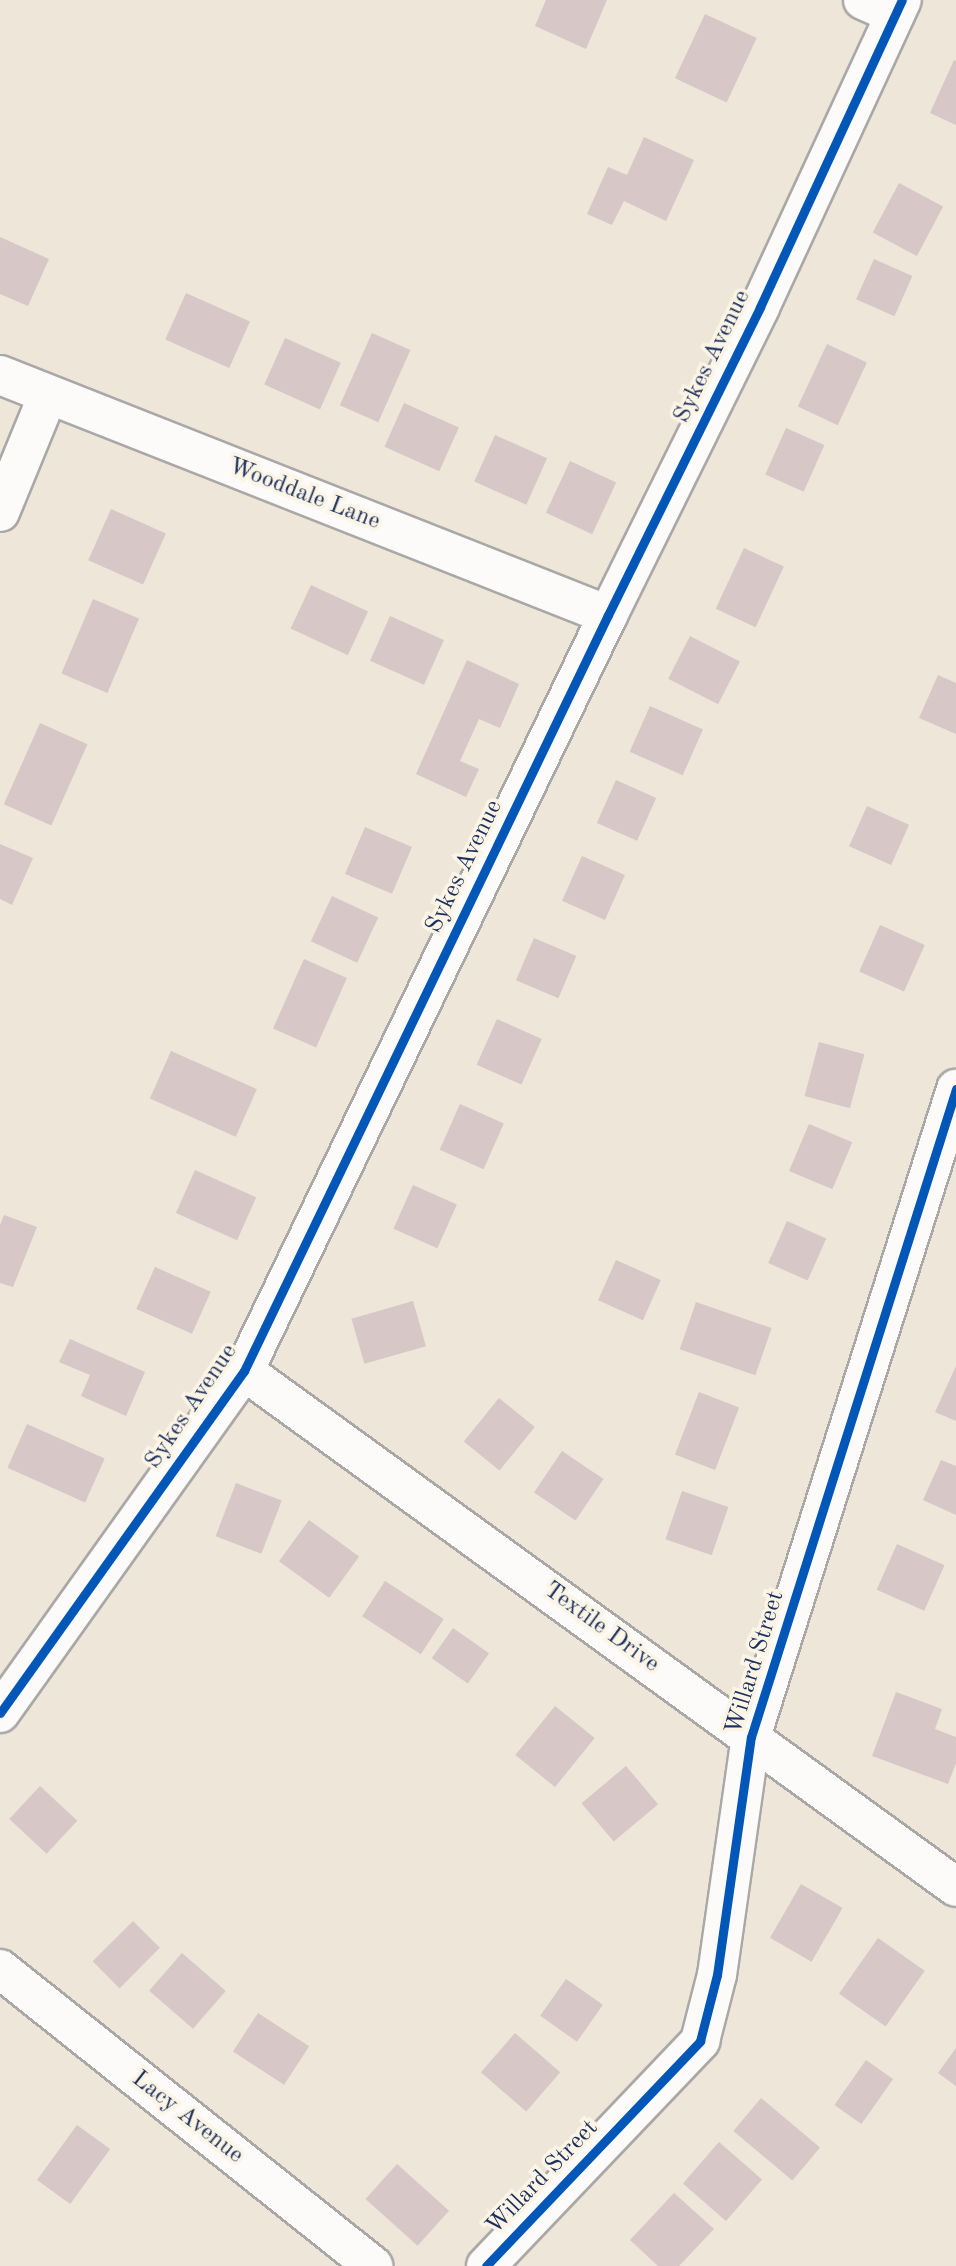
<!DOCTYPE html>
<html>
<head>
<meta charset="utf-8">
<style>
  body { margin:0 }
  #map { position:relative; width:956px; height:2266px; overflow:hidden; background:#eee6d9; font-family:"Old Standard TT",serif }
  div>[style] { position:absolute }
  [style*='--x'] { left:calc(var(--x)*1px); top:calc(var(--y)*1px); width:calc(var(--w)*1px); rotate:calc(var(--a)*1deg) }
  .building>* { inset:0; background:#d7c7c7; transform-origin:0 0 }
  .roads { filter:drop-shadow(2px 0 #aaa8a6) drop-shadow(-2px 0 #aaa8a6) drop-shadow(0 2px #aaa8a6) drop-shadow(0 -2px #aaa8a6) }
  .minor>* { height:38px; margin:-19px; padding:0 19px; transform-origin:19px; border-radius:19px; background:#fcfbf9 }
  .cycleway>* { height:9px; margin:-4.5px; padding:0 4.5px; transform-origin:4.5px; border-radius:4.5px; background:#0057b8 }
  span { translate:-50% -50%; white-space:nowrap; text-align:center; line-height:1.15; -webkit-text-stroke:7px #fcf5e5; paint-order:stroke }
  .street-label { font-size:24px; color:#1b2f5e }
</style>
</head>
<body>
<div id="map">
  <div class="building">
    <div style="clip-path:polygon(546px 0,607px 0,586px 49px,535px 26px)"></div>
    <div style="left:705px;top:14px;width:57px;height:71px;rotate:25deg"></div>
    <div style="clip-path:polygon(954px 60px,956px 61px,956px 125px,930px 113px)"></div>
    <div style="clip-path:polygon(644px 137px,694px 160px,666px 221px,624px 201px,612px 225px,587px 214px,608px 167px,627px 175px)"></div>
    <div style="left:899px;top:183px;width:50px;height:56px;rotate:28deg"></div>
    <div style="clip-path:polygon(0 237px,49px 259px,28px 306px,0 294px)"></div>
    <div style="left:874px;top:259px;width:42px;height:44px;rotate:24deg"></div>
    <div style="left:186px;top:293px;width:70px;height:51px;rotate:24deg"></div>
    <div style="left:372px;top:333px;width:42px;height:79px;rotate:24deg"></div>
    <div style="left:285px;top:338px;width:61px;height:51px;rotate:24deg"></div>
    <div style="left:827px;top:344px;width:44px;height:69px;rotate:25deg"></div>
    <div style="left:404px;top:403px;width:60px;height:48px;rotate:24deg"></div>
    <div style="left:786px;top:428px;width:42px;height:51px;rotate:24deg"></div>
    <div style="left:495px;top:435px;width:57px;height:51px;rotate:24deg"></div>
    <div style="left:570px;top:461px;width:51px;height:57px;rotate:25deg"></div>
    <div style="left:111px;top:509px;width:60px;height:56px;rotate:24deg"></div>
    <div style="left:744px;top:548px;width:44px;height:67px;rotate:25deg"></div>
    <div style="left:311px;top:585px;width:63px;height:48px;rotate:25deg"></div>
    <div style="left:93px;top:599px;width:50px;height:81px;rotate:23deg"></div>
    <div style="left:390px;top:616px;width:59px;height:49px;rotate:24deg"></div>
    <div style="left:690px;top:636px;width:56px;height:48px;rotate:27deg"></div>
    <div style="clip-path:polygon(467px 660px,519px 684px,500px 728px,479px 719px,460px 761px,479px 769px,466px 797px,416px 774px)"></div>
    <div style="clip-path:polygon(938px 675px,956px 683px,956px 734px,919px 718px)"></div>
    <div style="left:650px;top:706px;width:58px;height:50px;rotate:24deg"></div>
    <div style="left:40px;top:723px;width:52px;height:89px;rotate:24deg"></div>
    <div style="left:616px;top:780px;width:44px;height:47px;rotate:24deg"></div>
    <div style="left:867px;top:806px;width:46px;height:44px;rotate:24deg"></div>
    <div style="left:365px;top:827px;width:51px;height:51px;rotate:23deg"></div>
    <div style="clip-path:polygon(0 844px,33px 858px,12px 905px,0 899px)"></div>
    <div style="left:582px;top:856px;width:47px;height:49px;rotate:24deg"></div>
    <div style="left:332px;top:896px;width:51px;height:50px;rotate:25deg"></div>
    <div style="left:880px;top:925px;width:49px;height:51px;rotate:24deg"></div>
    <div style="left:534px;top:938px;width:46px;height:46px;rotate:23deg"></div>
    <div style="left:304px;top:959px;width:47px;height:76px;rotate:24deg"></div>
    <div style="left:497px;top:1019px;width:49px;height:50px;rotate:24deg"></div>
    <div style="left:819px;top:1042px;width:47px;height:56px;rotate:15deg"></div>
    <div style="left:171px;top:1051px;width:94px;height:52px;rotate:24deg"></div>
    <div style="left:460px;top:1104px;width:48px;height:50px;rotate:24deg"></div>
    <div style="left:809px;top:1124px;width:47px;height:51px;rotate:23deg"></div>
    <div style="left:195px;top:1170px;width:67px;height:47px;rotate:24deg"></div>
    <div style="left:413px;top:1185px;width:48px;height:48px;rotate:24deg"></div>
    <div style="clip-path:polygon(4px 1215px,37px 1227px,13px 1287px,0 1283px,0 1225px)"></div>
    <div style="left:787px;top:1221px;width:43px;height:46px;rotate:24deg"></div>
    <div style="left:616px;top:1260px;width:49px;height:44px;rotate:24deg"></div>
    <div style="left:155px;top:1267px;width:61px;height:46px;rotate:24deg"></div>
    <div style="left:413px;top:1301px;width:47px;height:64px;rotate:74deg"></div>
    <div style="left:696px;top:1302px;width:80px;height:50px;rotate:19deg"></div>
    <div style="clip-path:polygon(70px 1339px,145px 1372px,126px 1416px,81px 1396px,90px 1375px,59px 1362px)"></div>
    <div style="clip-path:polygon(956px 1366px,956px 1421px,935px 1412px)"></div>
    <div style="left:699px;top:1392px;width:43px;height:67px;rotate:21deg"></div>
    <div style="left:499px;top:1398px;width:46px;height:56px;rotate:39deg"></div>
    <div style="left:27px;top:1424px;width:85px;height:48px;rotate:24deg"></div>
    <div style="left:562px;top:1451px;width:50px;height:50px;rotate:34deg"></div>
    <div style="clip-path:polygon(941px 1460px,956px 1466px,956px 1515px,923px 1500px)"></div>
    <div style="left:236px;top:1483px;width:49px;height:57px;rotate:21deg"></div>
    <div style="left:682px;top:1491px;width:49px;height:51px;rotate:19deg"></div>
    <div style="left:309px;top:1520px;width:62px;height:51px;rotate:36deg"></div>
    <div style="left:897px;top:1544px;width:52px;height:50px;rotate:24deg"></div>
    <div style="left:385px;top:1581px;width:70px;height:42px;rotate:33deg"></div>
    <div style="left:453px;top:1628px;width:44px;height:37px;rotate:35deg"></div>
    <div style="clip-path:polygon(896px 1692px,942px 1709px,935px 1729px,956px 1737px,956px 1763px,948px 1784px,872px 1756px)"></div>
    <div style="left:555px;top:1706px;width:51px;height:63px;rotate:39deg"></div>
    <div style="left:626px;top:1766px;width:50px;height:58px;rotate:50deg"></div>
    <div style="left:40px;top:1786px;width:51px;height:45px;rotate:43deg"></div>
    <div style="left:801px;top:1884px;width:48px;height:62px;rotate:30deg"></div>
    <div style="left:133px;top:1921px;width:38px;height:57px;rotate:45deg"></div>
    <div style="left:878px;top:1938px;width:57px;height:68px;rotate:35deg"></div>
    <div style="left:182px;top:1953px;width:58px;height:50px;rotate:41deg"></div>
    <div style="left:566px;top:1979px;width:45px;height:45px;rotate:35deg"></div>
    <div style="left:258px;top:2013px;width:61px;height:46px;rotate:33deg"></div>
    <div style="left:515px;top:2033px;width:60px;height:52px;rotate:41deg"></div>
    <div style="clip-path:polygon(956px 2048px,956px 2086px,938px 2073px)"></div>
    <div style="left:866px;top:2060px;width:33px;height:55px;rotate:35deg"></div>
    <div style="left:761px;top:2098px;width:77px;height:43px;rotate:40deg"></div>
    <div style="left:77px;top:2125px;width:41px;height:68px;rotate:36deg"></div>
    <div style="left:719px;top:2142px;width:57px;height:55px;rotate:41deg"></div>
    <div style="left:397px;top:2164px;width:70px;height:47px;rotate:42deg"></div>
    <div style="clip-path:polygon(674px 2193px,714px 2229px,679px 2266px,658px 2266px,630px 2240px)"></div>
  </div>
  <div class="roads">
    <div class="minor">
      <div style="--x:863;--y:0;--w:35;--a:24"></div>
      <div style="--x:0;--y:375;--w:654;--a:21.54"></div>
      <div style="--x:0;--y:512;--w:126;--a:-67.7"></div>
      <div style="--x:244;--y:1371;--w:879;--a:35.93"></div>
      <div style="--x:0;--y:1713;--w:420;--a:-54.5"></div>
      <div style="--x:244;--y:1371;--w:839;--a:-64.29"></div>
      <div style="--x:608;--y:615;--w:343;--a:-63.7"></div>
      <div style="--x:760;--y:307;--w:338;--a:-65.2"></div>
      <div style="--x:0;--y:1969;--w:477;--a:38.5"></div>
      <div style="--x:486;--y:2266;--w:311;--a:-46.4"></div>
      <div style="--x:700;--y:2041;--w:68;--a:-75.6"></div>
      <div style="--x:717;--y:1975;--w:240;--a:-81.9"></div>
      <div style="--x:751;--y:1737;--w:680;--a:-72.44"></div>
    </div>
  </div>
  <div class="cycleway">
    <div style="--x:0;--y:1713;--w:420;--a:-54.5"></div>
    <div style="--x:244;--y:1371;--w:839;--a:-64.29"></div>
    <div style="--x:608;--y:615;--w:343;--a:-63.7"></div>
    <div style="--x:760;--y:307;--w:338;--a:-65.2"></div>
    <div style="--x:486;--y:2266;--w:311;--a:-46.4"></div>
    <div style="--x:700;--y:2041;--w:68;--a:-75.6"></div>
    <div style="--x:717;--y:1975;--w:240;--a:-81.9"></div>
    <div style="--x:751;--y:1737;--w:680;--a:-72.44"></div>
  </div>
  <div class="street-label">
    <span style="left:713px;top:357px;rotate:-64deg">Sykes Avenue</span>
    <span style="left:304px;top:495px;rotate:21deg">Wooddale Lane</span>
    <span style="left:465px;top:867px;rotate:-64deg">Sykes Avenue</span>
    <span style="left:192px;top:1407px;rotate:-56deg">Sykes Avenue</span>
    <span style="left:601px;top:1628px;rotate:36deg">Textile Drive</span>
    <span style="left:756px;top:1663px;rotate:-73deg">Willard Street</span>
    <span style="left:187px;top:2118px;rotate:38deg">Lacy Avenue</span>
    <span style="left:543px;top:2178px;rotate:-46deg">Willard Street</span>
  </div>
</div>
</body>
</html>
